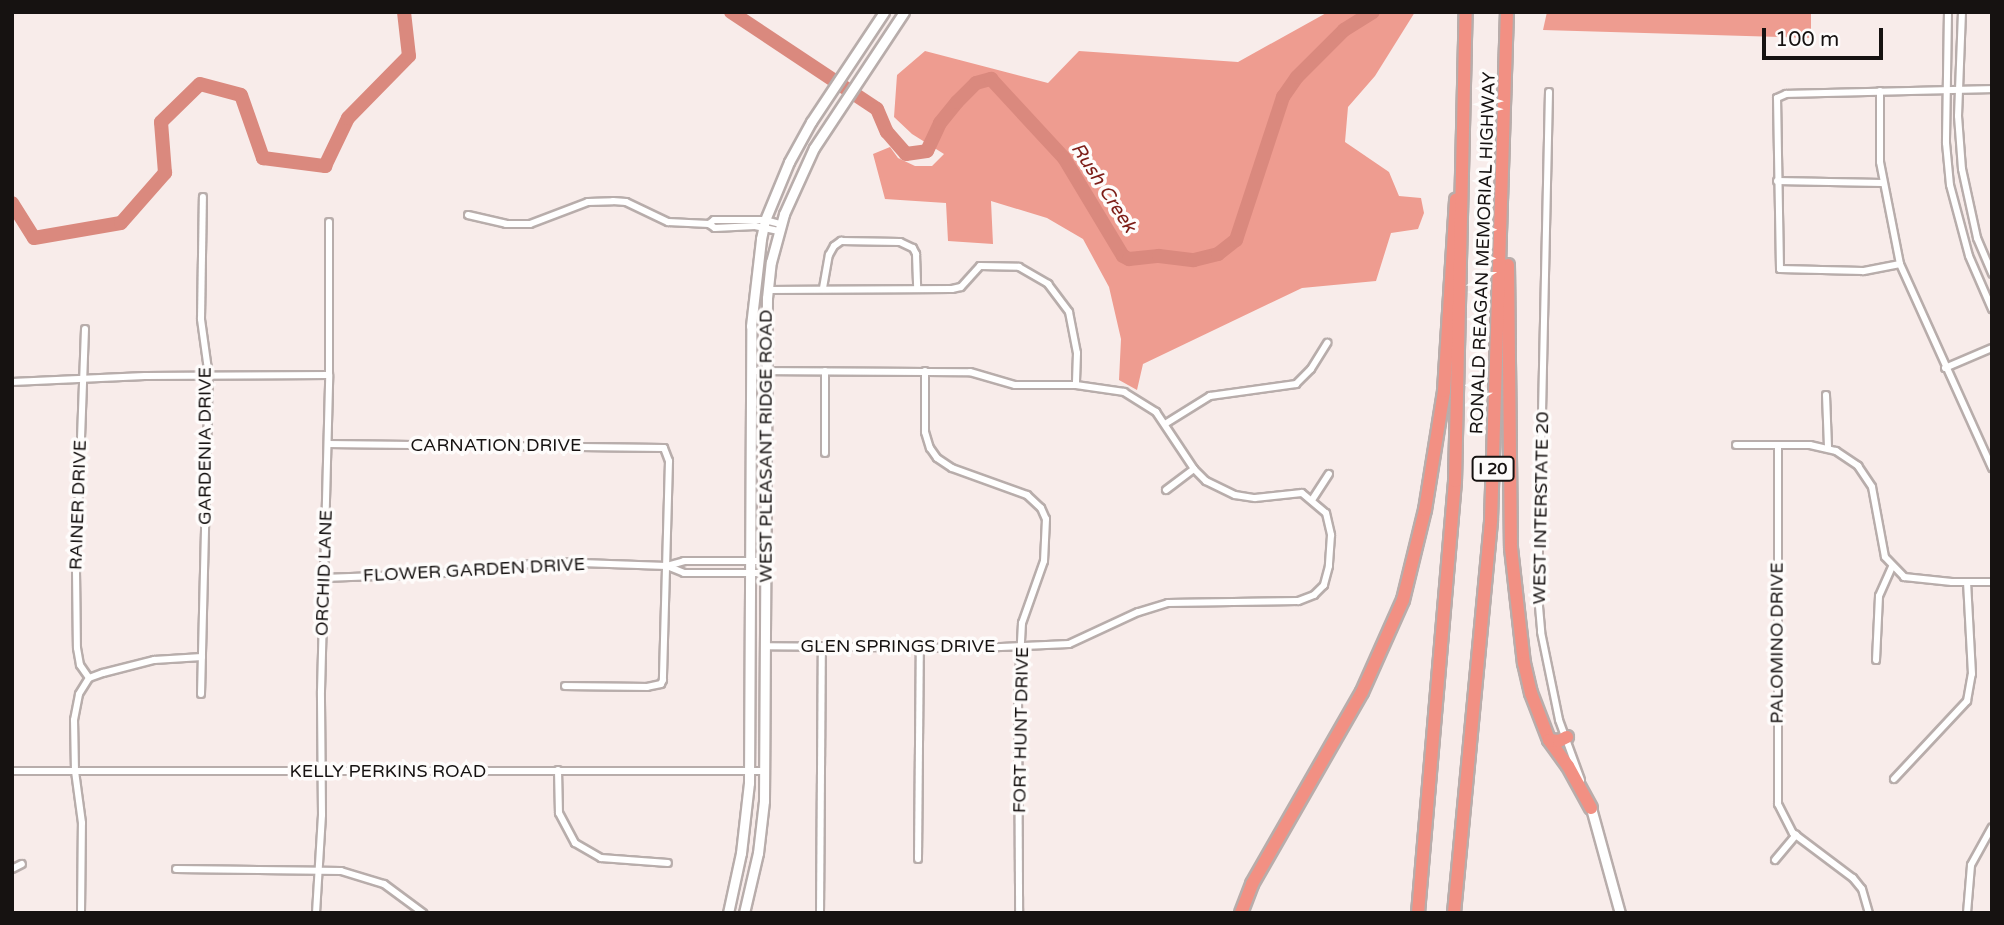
<!DOCTYPE html>
<html>
<head>
<meta charset="utf-8">
<style>
  body { margin:0 }
  #map { position:relative; width:2004px; height:925px; overflow:hidden; background:#f8ecea; font-family:"Varela Round",sans-serif }
  div>[style] { position:absolute }
  [style*='--x'] { left:calc(var(--x)*1px); top:calc(var(--y)*1px); width:calc(var(--w)*1px); rotate:calc(var(--a)*1deg) }
  .forest>* { inset:0; background:#ee9c90 }
  .river>* { height:14px; margin:-7px; padding:0 7px; transform-origin:7px; border-radius:7px; background:#da897e }
  .roads { filter:drop-shadow(2px 0 #b8adab) drop-shadow(-2px 0 #b8adab) drop-shadow(0 2px #b8adab) drop-shadow(0 -2px #b8adab) }
  .minor>* { height:6px; margin:-3px; padding:0 3px; transform-origin:3px; border-radius:3px; background:#fff }
  .secondary>* { height:9px; margin:-4.5px; padding:0 4.5px; transform-origin:4.5px; border-radius:4.5px; background:#fff }
  .motorway>* { height:12px; margin:-6px; padding:0 6px; transform-origin:6px; border-radius:6px; background:#f29083 }
  span { translate:-50% -50%; white-space:nowrap; text-align:center; line-height:1.15; -webkit-text-stroke:7px #fefcfb; paint-order:stroke }
  .shield-label span { padding:2px 5px; background:#fefcfb; border:2px solid; border-radius:5px; -webkit-text-stroke-width:0 }
  .shield-label { font-size:16px; color:#161211; font-weight:700 }
  .street-label { font-size:18px; color:#161211 }
  .water-label { font-size:19px; color:#7d1d17; font-style:italic }
  .frame { position:absolute; inset:0; border:14px solid #161211; pointer-events:none }
  .scale { position:absolute; left:1762px; top:28px; width:121px; height:32px; box-sizing:border-box; border:4px solid #161211; border-top:0; padding-left:9px; font-size:21px; line-height:24px; white-space:nowrap; color:#161211; -webkit-text-stroke:5px #fefcfb; paint-order:stroke }
</style>
</head>
<body>
<div id="map">
  <div class="forest">
    <div style="clip-path:polygon(1328px 12px,1415px 12px,1375px 76px,1348px 107px,1345px 142px,1389px 172px,1399px 196px,1421px 198px,1424px 213px,1418px 229px,1391px 233px,1376px 281px,1302px 288px,1143px 364px,1137px 390px,1119px 380px,1121px 339px,1109px 287px,1083px 239px,1047px 218px,991px 201px,993px 244px,948px 241px,946px 203px,885px 199px,873px 154px,890px 147px,898px 158px,915px 166px,932px 166px,944px 154px,912px 134px,894px 117px,897px 75px,925px 51px,1048px 83px,1079px 51px,1238px 62px)"></div>
    <div style="clip-path:polygon(1547px 12px,1811px 12px,1811px 38px,1543px 30px)"></div>
  </div>
  <div class="river">
    <div style="--x:731;--y:12;--w:175;--a:33.6"></div>
    <div style="--x:877;--y:109;--w:25;--a:67"></div>
    <div style="--x:887;--y:132;--w:29;--a:49"></div>
    <div style="--x:906;--y:154;--w:21;--a:-8"></div>
    <div style="--x:927;--y:151;--w:31;--a:-65"></div>
    <div style="--x:940;--y:123;--w:27;--a:-51"></div>
    <div style="--x:957;--y:102;--w:27;--a:-45"></div>
    <div style="--x:976;--y:83;--w:16;--a:-15"></div>
    <div style="--x:991;--y:79;--w:108;--a:47.3"></div>
    <div style="--x:1064;--y:158;--w:114;--a:59"></div>
    <div style="--x:1123;--y:256;--w:7;--a:27"></div>
    <div style="--x:1129;--y:259;--w:30;--a:-6"></div>
    <div style="--x:1159;--y:256;--w:35;--a:7"></div>
    <div style="--x:1194;--y:260;--w:25;--a:-14"></div>
    <div style="--x:1218;--y:254;--w:23;--a:-38"></div>
    <div style="--x:1236;--y:240;--w:151;--a:-71.8"></div>
    <div style="--x:1283;--y:97;--w:24;--a:-55"></div>
    <div style="--x:1297;--y:77;--w:66;--a:-45"></div>
    <div style="--x:1344;--y:30;--w:34;--a:-32"></div>
    <div style="--x:12;--y:203;--w:41;--a:57.8"></div>
    <div style="--x:34;--y:238;--w:88;--a:-9.8"></div>
    <div style="--x:121;--y:223;--w:67;--a:-48.7"></div>
    <div style="--x:165;--y:173;--w:51;--a:-94.5"></div>
    <div style="--x:161;--y:122;--w:54;--a:-44.3"></div>
    <div style="--x:200;--y:84;--w:42;--a:15"></div>
    <div style="--x:241;--y:95;--w:67;--a:70.8"></div>
    <div style="--x:263;--y:158;--w:63;--a:7.4"></div>
    <div style="--x:325;--y:166;--w:53;--a:-64.4"></div>
    <div style="--x:348;--y:118;--w:87;--a:-45.5"></div>
    <div style="--x:409;--y:56;--w:44;--a:-96.5"></div>
  </div>
  <div class="roads">
    <div class="minor">
      <div style="--x:1948;--y:12;--w:131;--a:90.9"></div>
      <div style="--x:1946;--y:143;--w:42;--a:84.6"></div>
      <div style="--x:1950;--y:185;--w:73;--a:75"></div>
      <div style="--x:1969;--y:256;--w:58;--a:66.5"></div>
      <div style="--x:1962;--y:12;--w:104;--a:92.2"></div>
      <div style="--x:1958;--y:116;--w:53;--a:85.7"></div>
      <div style="--x:1962;--y:169;--w:71;--a:77.7"></div>
      <div style="--x:1977;--y:238;--w:39;--a:67"></div>
      <div style="--x:1880;--y:91;--w:71;--a:90"></div>
      <div style="--x:1880;--y:162;--w:104;--a:78.9"></div>
      <div style="--x:1900;--y:264;--w:224;--a:65.7"></div>
      <div style="--x:1549;--y:92;--w:503;--a:91.25"></div>
      <div style="--x:1538;--y:595;--w:37;--a:85"></div>
      <div style="--x:1541;--y:632;--w:90;--a:78.4"></div>
      <div style="--x:1559;--y:720;--w:64;--a:69.9"></div>
      <div style="--x:1777;--y:181;--w:105;--a:1.1"></div>
      <div style="--x:468;--y:215;--w:39;--a:13"></div>
      <div style="--x:506;--y:224;--w:24;--a:0"></div>
      <div style="--x:530;--y:224;--w:62;--a:-20.8"></div>
      <div style="--x:588;--y:202;--w:25;--a:-2"></div>
      <div style="--x:613;--y:201;--w:13;--a:4"></div>
      <div style="--x:626;--y:202;--w:47;--a:25.5"></div>
      <div style="--x:668;--y:222;--w:41;--a:2.8"></div>
      <div style="--x:709;--y:224;--w:7;--a:34"></div>
      <div style="--x:715;--y:228;--w:40;--a:-2.9"></div>
      <div style="--x:755;--y:226;--w:24;--a:12"></div>
      <div style="--x:709;--y:224;--w:6;--a:-39"></div>
      <div style="--x:714;--y:220;--w:51;--a:0"></div>
      <div style="--x:765;--y:220;--w:16;--a:15"></div>
      <div style="--x:1900;--y:264;--w:38;--a:169"></div>
      <div style="--x:1863;--y:271;--w:83;--a:-178.6"></div>
      <div style="--x:1780;--y:269;--w:171;--a:-91"></div>
      <div style="--x:1777;--y:98;--w:10;--a:-24"></div>
      <div style="--x:1786;--y:94;--w:206;--a:-1.4"></div>
      <div style="--x:823;--y:288;--w:34;--a:-80"></div>
      <div style="--x:829;--y:255;--w:10;--a:-61"></div>
      <div style="--x:834;--y:246;--w:9;--a:-36"></div>
      <div style="--x:841;--y:241;--w:59;--a:1"></div>
      <div style="--x:900;--y:242;--w:14;--a:25"></div>
      <div style="--x:913;--y:248;--w:7;--a:63"></div>
      <div style="--x:916;--y:254;--w:35;--a:88"></div>
      <div style="--x:768;--y:290;--w:184;--a:-0.3"></div>
      <div style="--x:952;--y:289;--w:9;--a:-13"></div>
      <div style="--x:961;--y:287;--w:28;--a:-48"></div>
      <div style="--x:980;--y:266;--w:39;--a:1"></div>
      <div style="--x:1019;--y:267;--w:34;--a:30"></div>
      <div style="--x:1048;--y:284;--w:35;--a:53"></div>
      <div style="--x:1069;--y:312;--w:42;--a:79"></div>
      <div style="--x:1077;--y:353;--w:32;--a:92"></div>
      <div style="--x:85;--y:329;--w:242;--a:92.1"></div>
      <div style="--x:76;--y:571;--w:77;--a:89.3"></div>
      <div style="--x:77;--y:648;--w:17;--a:80"></div>
      <div style="--x:80;--y:665;--w:16;--a:55"></div>
      <div style="--x:1945;--y:368;--w:51;--a:-23.1"></div>
      <div style="--x:751;--y:371;--w:219;--a:0.3"></div>
      <div style="--x:970;--y:372;--w:47;--a:16.1"></div>
      <div style="--x:1015;--y:385;--w:61;--a:0"></div>
      <div style="--x:1076;--y:385;--w:49;--a:8.3"></div>
      <div style="--x:1124;--y:392;--w:38;--a:32"></div>
      <div style="--x:1156;--y:412;--w:69;--a:56.3"></div>
      <div style="--x:1194;--y:469;--w:17;--a:45"></div>
      <div style="--x:1206;--y:481;--w:32;--a:26"></div>
      <div style="--x:1235;--y:495;--w:20;--a:9"></div>
      <div style="--x:1255;--y:498;--w:47;--a:-6.1"></div>
      <div style="--x:1302;--y:493;--w:31;--a:40"></div>
      <div style="--x:1326;--y:513;--w:23;--a:77"></div>
      <div style="--x:1331;--y:535;--w:31;--a:94"></div>
      <div style="--x:1329;--y:566;--w:20;--a:105"></div>
      <div style="--x:1324;--y:585;--w:14;--a:135"></div>
      <div style="--x:1314;--y:595;--w:17;--a:159"></div>
      <div style="--x:1298;--y:601;--w:130;--a:179.1"></div>
      <div style="--x:1168;--y:603;--w:31;--a:163"></div>
      <div style="--x:1138;--y:612;--w:76;--a:155.1"></div>
      <div style="--x:1069;--y:644;--w:91;--a:177.5"></div>
      <div style="--x:978;--y:648;--w:212;--a:-179.5"></div>
      <div style="--x:825;--y:371;--w:82;--a:90"></div>
      <div style="--x:925;--y:371;--w:61;--a:90"></div>
      <div style="--x:925;--y:432;--w:17;--a:73"></div>
      <div style="--x:930;--y:448;--w:12;--a:55"></div>
      <div style="--x:937;--y:458;--w:18;--a:34"></div>
      <div style="--x:952;--y:468;--w:80;--a:19.8"></div>
      <div style="--x:1027;--y:495;--w:19;--a:43"></div>
      <div style="--x:1041;--y:508;--w:12;--a:66"></div>
      <div style="--x:1046;--y:519;--w:42;--a:92.7"></div>
      <div style="--x:1044;--y:561;--w:66;--a:109.5"></div>
      <div style="--x:1022;--y:623;--w:75;--a:93.1"></div>
      <div style="--x:1018;--y:698;--w:215;--a:89.7"></div>
      <div style="--x:12;--y:382;--w:133;--a:-2.6"></div>
      <div style="--x:145;--y:376;--w:184;--a:-0.3"></div>
      <div style="--x:1826;--y:395;--w:53;--a:87.8"></div>
      <div style="--x:1165;--y:424;--w:53;--a:-31.9"></div>
      <div style="--x:1210;--y:396;--w:87;--a:-7.9"></div>
      <div style="--x:1296;--y:384;--w:21;--a:-45"></div>
      <div style="--x:1311;--y:369;--w:31;--a:-58"></div>
      <div style="--x:328;--y:444;--w:336;--a:0.7"></div>
      <div style="--x:664;--y:448;--w:14;--a:69"></div>
      <div style="--x:669;--y:461;--w:219;--a:91.6"></div>
      <div style="--x:663;--y:680;--w:4;--a:117"></div>
      <div style="--x:661;--y:684;--w:14;--a:168"></div>
      <div style="--x:647;--y:687;--w:82;--a:-179.3"></div>
      <div style="--x:1736;--y:445;--w:74;--a:0"></div>
      <div style="--x:1810;--y:445;--w:27;--a:13"></div>
      <div style="--x:1836;--y:451;--w:27;--a:34"></div>
      <div style="--x:1858;--y:466;--w:25;--a:56"></div>
      <div style="--x:1872;--y:487;--w:71;--a:79.5"></div>
      <div style="--x:1885;--y:557;--w:28;--a:46"></div>
      <div style="--x:1904;--y:577;--w:48;--a:5.9"></div>
      <div style="--x:1952;--y:582;--w:40;--a:0"></div>
      <div style="--x:1778;--y:445;--w:359;--a:90"></div>
      <div style="--x:1778;--y:804;--w:33;--a:63"></div>
      <div style="--x:1793;--y:833;--w:75;--a:36.9"></div>
      <div style="--x:1853;--y:878;--w:14;--a:51"></div>
      <div style="--x:1862;--y:889;--w:25;--a:74"></div>
      <div style="--x:1166;--y:490;--w:35;--a:-37"></div>
      <div style="--x:1312;--y:500;--w:31;--a:-57"></div>
      <div style="--x:667;--y:566;--w:18;--a:-16"></div>
      <div style="--x:684;--y:561;--w:82;--a:0"></div>
      <div style="--x:323;--y:578;--w:110;--a:-2.1"></div>
      <div style="--x:433;--y:574;--w:120;--a:-5.8"></div>
      <div style="--x:552;--y:562;--w:115;--a:2"></div>
      <div style="--x:667;--y:566;--w:18;--a:22"></div>
      <div style="--x:684;--y:573;--w:82;--a:0"></div>
      <div style="--x:1876;--y:660;--w:64;--a:-87.3"></div>
      <div style="--x:1879;--y:596;--w:32;--a:-66"></div>
      <div style="--x:201;--y:694;--w:317;--a:-88.6"></div>
      <div style="--x:209;--y:377;--w:59;--a:-97.9"></div>
      <div style="--x:201;--y:319;--w:122;--a:-89.1"></div>
      <div style="--x:558;--y:770;--w:43;--a:88.7"></div>
      <div style="--x:559;--y:813;--w:34;--a:62"></div>
      <div style="--x:575;--y:843;--w:30;--a:30"></div>
      <div style="--x:601;--y:858;--w:67;--a:4.3"></div>
      <div style="--x:12;--y:771;--w:752;--a:0"></div>
      <div style="--x:1894;--y:779;--w:107;--a:-46.9"></div>
      <div style="--x:1967;--y:701;--w:27;--a:-80"></div>
      <div style="--x:1972;--y:674;--w:92;--a:-93.1"></div>
      <div style="--x:918;--y:859;--w:211;--a:-89.5"></div>
      <div style="--x:1775;--y:860;--w:33;--a:-50"></div>
      <div style="--x:12;--y:869;--w:11;--a:-27"></div>
      <div style="--x:176;--y:869;--w:165;--a:0.7"></div>
      <div style="--x:341;--y:871;--w:45;--a:16.8"></div>
      <div style="--x:384;--y:884;--w:49;--a:36.6"></div>
      <div style="--x:81;--y:913;--w:90;--a:-89.4"></div>
      <div style="--x:82;--y:823;--w:52;--a:-97.7"></div>
      <div style="--x:75;--y:771;--w:51;--a:-91.1"></div>
      <div style="--x:74;--y:720;--w:26;--a:-79"></div>
      <div style="--x:79;--y:694;--w:19;--a:-58"></div>
      <div style="--x:89;--y:678;--w:15;--a:-20"></div>
      <div style="--x:103;--y:673;--w:53;--a:-14.3"></div>
      <div style="--x:154;--y:660;--w:48;--a:-3.6"></div>
      <div style="--x:316;--y:913;--w:98;--a:-86.5"></div>
      <div style="--x:322;--y:815;--w:124;--a:-90.5"></div>
      <div style="--x:321;--y:691;--w:316;--a:-88.5"></div>
      <div style="--x:329;--y:375;--w:153;--a:-90"></div>
      <div style="--x:820;--y:913;--w:267;--a:-89.6"></div>
      <div style="--x:1967;--y:913;--w:48;--a:-85.2"></div>
      <div style="--x:1971;--y:865;--w:43;--a:-61.1"></div>
    </div>
    <div class="secondary">
      <div style="--x:1591;--y:808;--w:109;--a:74.6"></div>
      <div style="--x:728;--y:913;--w:61;--a:-77.8"></div>
      <div style="--x:741;--y:853;--w:70;--a:-83.5"></div>
      <div style="--x:749;--y:783;--w:457;--a:-89.7"></div>
      <div style="--x:751;--y:326;--w:88;--a:-83.4"></div>
      <div style="--x:761;--y:239;--w:19;--a:-78"></div>
      <div style="--x:765;--y:220;--w:63;--a:-67.5"></div>
      <div style="--x:789;--y:162;--w:46;--a:-61.2"></div>
      <div style="--x:811;--y:122;--w:132;--a:-56.4"></div>
      <div style="--x:744;--y:913;--w:62;--a:-76.9"></div>
      <div style="--x:758;--y:853;--w:52;--a:-83.4"></div>
      <div style="--x:764;--y:801;--w:503;--a:-89.66"></div>
      <div style="--x:767;--y:298;--w:36;--a:-84"></div>
      <div style="--x:771;--y:262;--w:50;--a:-74.8"></div>
      <div style="--x:784;--y:214;--w:72;--a:-65.6"></div>
      <div style="--x:814;--y:148;--w:163;--a:-56.5"></div>
    </div>
    <div class="motorway">
      <div style="--x:1508;--y:265;--w:283;--a:89.4"></div>
      <div style="--x:1511;--y:548;--w:116;--a:83.6"></div>
      <div style="--x:1524;--y:663;--w:31;--a:77"></div>
      <div style="--x:1531;--y:693;--w:50;--a:69"></div>
      <div style="--x:1549;--y:740;--w:32;--a:54"></div>
      <div style="--x:1568;--y:766;--w:48;--a:61.3"></div>
      <div style="--x:1549;--y:740;--w:10;--a:6"></div>
      <div style="--x:1559;--y:741;--w:9;--a:-27"></div>
      <div style="--x:1241;--y:913;--w:31;--a:-69"></div>
      <div style="--x:1252;--y:884;--w:221;--a:-60.2"></div>
      <div style="--x:1362;--y:692;--w:101;--a:-66"></div>
      <div style="--x:1403;--y:600;--w:93;--a:-76.3"></div>
      <div style="--x:1425;--y:510;--w:121;--a:-80.9"></div>
      <div style="--x:1444;--y:391;--w:192;--a:-86.4"></div>
      <div style="--x:1418;--y:913;--w:434;--a:-85.1"></div>
      <div style="--x:1455;--y:481;--w:469;--a:-88.7"></div>
      <div style="--x:1454;--y:913;--w:395;--a:-84.6"></div>
      <div style="--x:1491;--y:520;--w:508;--a:-88.2"></div>
    </div>
  </div>
  <div class="shield-label">
    <span style="left:1493px;top:469px">I 20</span>
  </div>
  <div class="street-label">
    <span style="left:1483px;top:253px;rotate:-88deg">RONALD REAGAN MEMORIAL HIGHWAY</span>
    <span style="left:496px;top:445px">CARNATION DRIVE</span>
    <span style="left:205px;top:446px;rotate:-90deg">GARDENIA DRIVE</span>
    <span style="left:766px;top:446px;rotate:-90deg">WEST PLEASANT RIDGE ROAD</span>
    <span style="left:78px;top:505px;rotate:-88deg">RAINER DRIVE</span>
    <span style="left:1541px;top:508px;rotate:-89deg">WEST INTERSTATE 20</span>
    <span style="left:474px;top:570px;rotate:-3deg">FLOWER GARDEN DRIVE</span>
    <span style="left:324px;top:573px;rotate:-88deg">ORCHID LANE</span>
    <span style="left:1777px;top:643px;rotate:-90deg">PALOMINO DRIVE</span>
    <span style="left:898px;top:646px">GLEN SPRINGS DRIVE</span>
    <span style="left:1021px;top:730px;rotate:-89deg">FORT HUNT DRIVE</span>
    <span style="left:388px;top:771px">KELLY PERKINS ROAD</span>
  </div>
  <div class="water-label">
    <span style="left:1103px;top:188px;rotate:57deg">Rush Creek</span>
  </div>
  <div class="frame"></div>
  <div class="scale">100 m</div>
</div>
</body>
</html>
